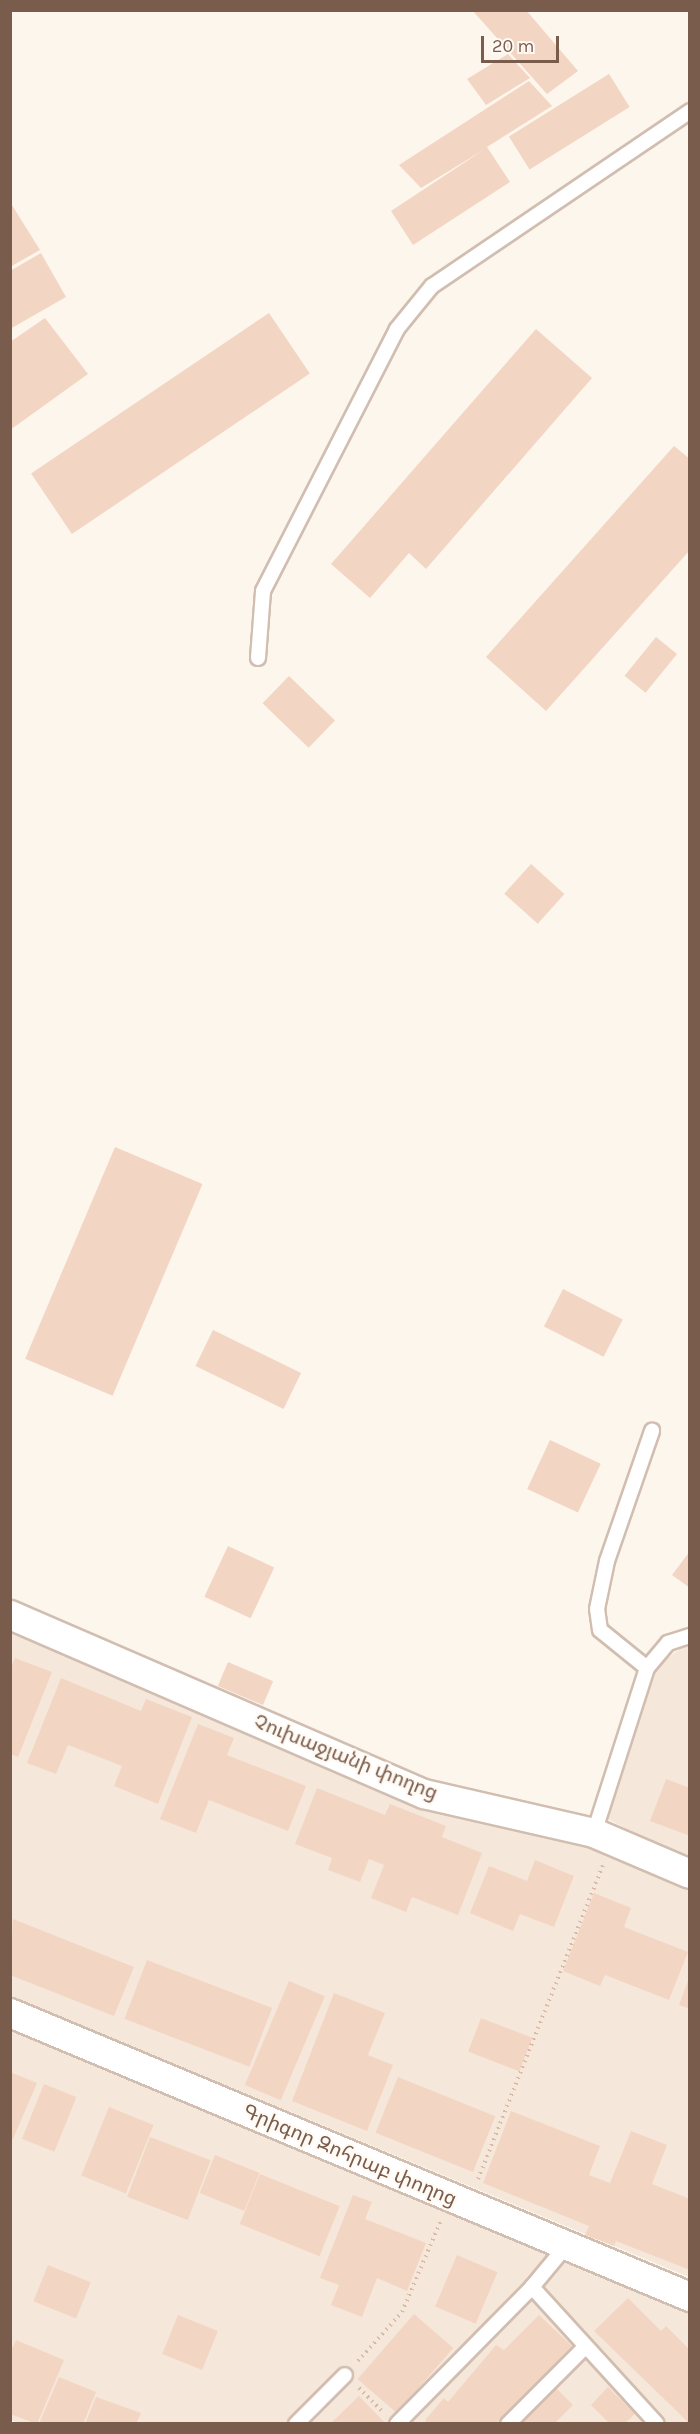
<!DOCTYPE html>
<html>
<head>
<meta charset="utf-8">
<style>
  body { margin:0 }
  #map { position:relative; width:700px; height:2434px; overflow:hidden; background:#fdf6ec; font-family:Karla,"Noto Sans Armenian",sans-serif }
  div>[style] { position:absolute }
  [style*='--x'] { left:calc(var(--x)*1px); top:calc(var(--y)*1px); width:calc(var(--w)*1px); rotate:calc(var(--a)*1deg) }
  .residential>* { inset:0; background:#f5e8da }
  .building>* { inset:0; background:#f3d5c3; transform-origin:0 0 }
  .path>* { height:4px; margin-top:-2px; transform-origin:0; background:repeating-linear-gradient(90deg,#d9b8a5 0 1.5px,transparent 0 6px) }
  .roads { filter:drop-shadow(2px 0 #d1beb0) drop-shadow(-2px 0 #d1beb0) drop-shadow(0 2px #d1beb0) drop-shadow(0 -2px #d1beb0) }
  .service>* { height:14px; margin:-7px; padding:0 7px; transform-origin:7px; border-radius:7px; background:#fff }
  .minor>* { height:28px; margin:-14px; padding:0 14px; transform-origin:14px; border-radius:14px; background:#fff }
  span { translate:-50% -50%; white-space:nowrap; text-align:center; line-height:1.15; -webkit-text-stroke:4.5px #fffaf3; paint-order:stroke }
  .street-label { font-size:20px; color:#7a5c4d }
  .frame { position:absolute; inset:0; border:12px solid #7a5c4d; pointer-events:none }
  .scale { position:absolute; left:481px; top:36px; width:78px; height:27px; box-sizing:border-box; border:3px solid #7a5c4d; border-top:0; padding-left:8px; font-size:18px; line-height:21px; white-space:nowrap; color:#7a5c4d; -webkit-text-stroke:4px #fffaf3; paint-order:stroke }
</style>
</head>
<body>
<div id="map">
  <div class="residential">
    <div style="clip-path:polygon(10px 1630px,448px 1815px,588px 1846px,689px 1890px,689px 2277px,11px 1996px)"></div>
    <div style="clip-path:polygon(689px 1642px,689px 1862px,608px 1819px,651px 1671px)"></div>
    <div style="clip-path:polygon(10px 2027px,689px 2312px,689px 2423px,20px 2424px,11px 2420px)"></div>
  </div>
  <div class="building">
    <div style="clip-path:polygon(472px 10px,526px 10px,578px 71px,547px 94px)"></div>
    <div style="clip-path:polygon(508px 54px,530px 78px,486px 105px,467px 79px)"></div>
    <div style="left:609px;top:74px;width:39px;height:118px;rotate:58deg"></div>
    <div style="clip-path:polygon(529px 81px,552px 106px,487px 147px,510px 182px,413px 245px,391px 211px,485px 149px,421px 188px,399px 165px)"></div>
    <div style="clip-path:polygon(10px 202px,40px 250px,10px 267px)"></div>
    <div style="clip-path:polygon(41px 253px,66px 297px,10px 329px,10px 271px)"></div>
    <div style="left:269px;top:313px;width:73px;height:287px;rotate:56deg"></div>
    <div style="clip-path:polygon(45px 318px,88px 374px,10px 430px,10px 342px)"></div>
    <div style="clip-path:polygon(536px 329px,592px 378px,426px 569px,409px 553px,370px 598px,331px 564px)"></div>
    <div style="clip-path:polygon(674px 446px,690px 459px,690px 550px,546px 711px,486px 657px)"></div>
    <div style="left:656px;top:637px;width:27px;height:50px;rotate:39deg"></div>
    <div style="left:289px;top:676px;width:64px;height:38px;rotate:44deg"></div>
    <div style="left:531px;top:864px;width:45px;height:40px;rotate:42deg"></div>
    <div style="left:115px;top:1147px;width:95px;height:230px;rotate:23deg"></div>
    <div style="left:563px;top:1289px;width:67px;height:42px;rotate:27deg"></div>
    <div style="left:213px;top:1330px;width:98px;height:40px;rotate:26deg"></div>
    <div style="left:550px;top:1440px;width:56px;height:54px;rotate:25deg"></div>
    <div style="left:228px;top:1546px;width:51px;height:56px;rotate:25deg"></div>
    <div style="clip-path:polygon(690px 1551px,690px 1588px,672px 1575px)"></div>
    <div style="clip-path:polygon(15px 1658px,52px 1672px,18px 1757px,10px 1754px,10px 1670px)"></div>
    <div style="left:228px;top:1662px;width:49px;height:26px;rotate:23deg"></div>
    <div style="clip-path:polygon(61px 1678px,141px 1711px,146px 1699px,192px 1717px,158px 1804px,114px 1786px,122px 1766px,68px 1745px,56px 1774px,27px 1763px)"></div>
    <div style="clip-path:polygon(198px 1724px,234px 1738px,227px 1755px,306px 1786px,288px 1831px,209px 1800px,196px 1833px,160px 1819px)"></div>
    <div style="clip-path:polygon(666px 1779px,690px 1788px,690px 1836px,650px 1821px)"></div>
    <div style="clip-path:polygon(317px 1788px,385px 1815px,390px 1804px,446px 1826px,442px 1837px,482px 1853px,458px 1915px,412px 1897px,406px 1912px,371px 1898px,384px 1865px,369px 1859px,360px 1882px,328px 1870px,332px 1858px,295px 1844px)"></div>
    <div style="clip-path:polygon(535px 1860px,574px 1876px,554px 1927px,520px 1914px,513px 1931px,470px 1913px,489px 1866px,527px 1881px)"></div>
    <div style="clip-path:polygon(594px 1893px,631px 1908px,624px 1927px,688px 1952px,669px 2000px,605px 1975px,600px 1986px,563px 1971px)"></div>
    <div style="clip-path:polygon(13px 1919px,134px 1967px,114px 2016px,10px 1975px)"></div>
    <div style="left:147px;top:1960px;width:134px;height:63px;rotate:21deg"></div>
    <div style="clip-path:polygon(689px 1978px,690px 1978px,690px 2009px,679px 2005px)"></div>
    <div style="left:289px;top:1981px;width:39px;height:113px;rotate:23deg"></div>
    <div style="clip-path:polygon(334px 1993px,385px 2013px,368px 2055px,393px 2065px,367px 2131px,292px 2101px)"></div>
    <div style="left:481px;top:2018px;width:55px;height:36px;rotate:21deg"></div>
    <div style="clip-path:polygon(10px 2072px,37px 2083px,13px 2139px,10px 2138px)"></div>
    <div style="left:398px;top:2077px;width:105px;height:60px;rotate:22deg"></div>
    <div style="left:44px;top:2084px;width:35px;height:59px;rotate:22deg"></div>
    <div style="left:109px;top:2107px;width:48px;height:74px;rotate:22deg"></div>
    <div style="clip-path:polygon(511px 2111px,600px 2146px,589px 2175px,610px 2183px,631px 2131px,667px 2145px,652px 2184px,690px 2199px,690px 2270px,616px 2241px,614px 2246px,585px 2235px,589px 2226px,483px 2183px)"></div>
    <div style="left:150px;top:2137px;width:65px;height:64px;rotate:21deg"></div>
    <div style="left:215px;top:2155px;width:48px;height:41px;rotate:22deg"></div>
    <div style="left:260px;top:2174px;width:86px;height:54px;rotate:22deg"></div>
    <div style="clip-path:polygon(353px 2195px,372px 2202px,365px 2219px,426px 2243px,407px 2291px,377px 2278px,362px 2317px,331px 2305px,339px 2285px,320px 2278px)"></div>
    <div style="left:457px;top:2255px;width:44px;height:56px;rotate:23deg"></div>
    <div style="left:48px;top:2265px;width:46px;height:39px;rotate:22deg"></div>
    <div style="clip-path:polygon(628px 2298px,661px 2331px,666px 2326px,690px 2350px,690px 2424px,594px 2331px)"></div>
    <div style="left:414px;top:2314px;width:52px;height:86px;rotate:41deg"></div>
    <div style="left:178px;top:2315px;width:43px;height:42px;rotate:22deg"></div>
    <div style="clip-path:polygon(539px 2315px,572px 2346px,496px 2424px,428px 2424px,425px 2420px,444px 2398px,448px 2402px,496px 2345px,504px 2350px)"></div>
    <div style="clip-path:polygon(16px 2340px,64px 2360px,37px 2424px,10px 2414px,10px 2353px)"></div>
    <div style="clip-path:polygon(59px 2377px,96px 2392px,83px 2424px,39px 2424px)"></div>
    <div style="clip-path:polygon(555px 2387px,573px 2405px,554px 2424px,518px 2424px)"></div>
    <div style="clip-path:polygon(608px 2387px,635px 2414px,624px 2424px,610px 2424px,591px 2405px)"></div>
    <div style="clip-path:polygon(359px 2396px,386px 2424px,330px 2424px)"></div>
    <div style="clip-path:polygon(96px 2397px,141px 2413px,136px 2424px,85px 2424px)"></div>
  </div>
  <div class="path">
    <div style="--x:478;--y:2179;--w:338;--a:-68.3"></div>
    <div style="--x:358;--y:2361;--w:66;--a:-48.1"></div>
    <div style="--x:402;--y:2312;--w:100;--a:-67"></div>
    <div style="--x:359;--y:2388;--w:34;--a:45"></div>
  </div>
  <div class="roads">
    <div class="service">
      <div style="--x:258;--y:658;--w:67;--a:-85.7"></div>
      <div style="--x:263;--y:591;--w:294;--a:-62.9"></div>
      <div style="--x:397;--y:329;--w:55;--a:-50.9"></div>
      <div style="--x:432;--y:286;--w:312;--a:-34.1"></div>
      <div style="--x:647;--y:1668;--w:33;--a:-50"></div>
      <div style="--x:668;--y:1643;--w:23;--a:-18"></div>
      <div style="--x:594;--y:1833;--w:173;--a:-72.2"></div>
      <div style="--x:647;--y:1668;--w:60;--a:-141"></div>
      <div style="--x:600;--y:1630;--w:21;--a:-98"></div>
      <div style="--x:597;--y:1609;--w:49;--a:-78.2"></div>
      <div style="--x:607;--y:1561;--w:138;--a:-70.9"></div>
      <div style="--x:532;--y:2287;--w:53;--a:-50.3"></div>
      <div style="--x:296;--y:2424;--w:69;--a:-45"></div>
      <div style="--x:397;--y:2424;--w:192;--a:-45.4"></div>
      <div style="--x:532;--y:2287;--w:185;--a:47.6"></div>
      <div style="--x:508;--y:2424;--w:110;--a:-45"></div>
    </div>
    <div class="minor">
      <div style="--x:10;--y:1615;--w:451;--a:23.4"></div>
      <div style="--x:424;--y:1794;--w:174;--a:12.9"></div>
      <div style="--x:594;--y:1833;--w:104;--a:23.1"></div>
      <div style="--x:10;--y:2013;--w:737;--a:22.67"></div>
    </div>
  </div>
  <div class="street-label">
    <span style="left:346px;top:1757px;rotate:22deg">Չուխաջյանի փողոց</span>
    <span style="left:350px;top:2155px;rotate:23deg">Գրիգոր Զոհրաբ փողոց</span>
  </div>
  <div class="frame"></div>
  <div class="scale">20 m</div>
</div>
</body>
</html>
